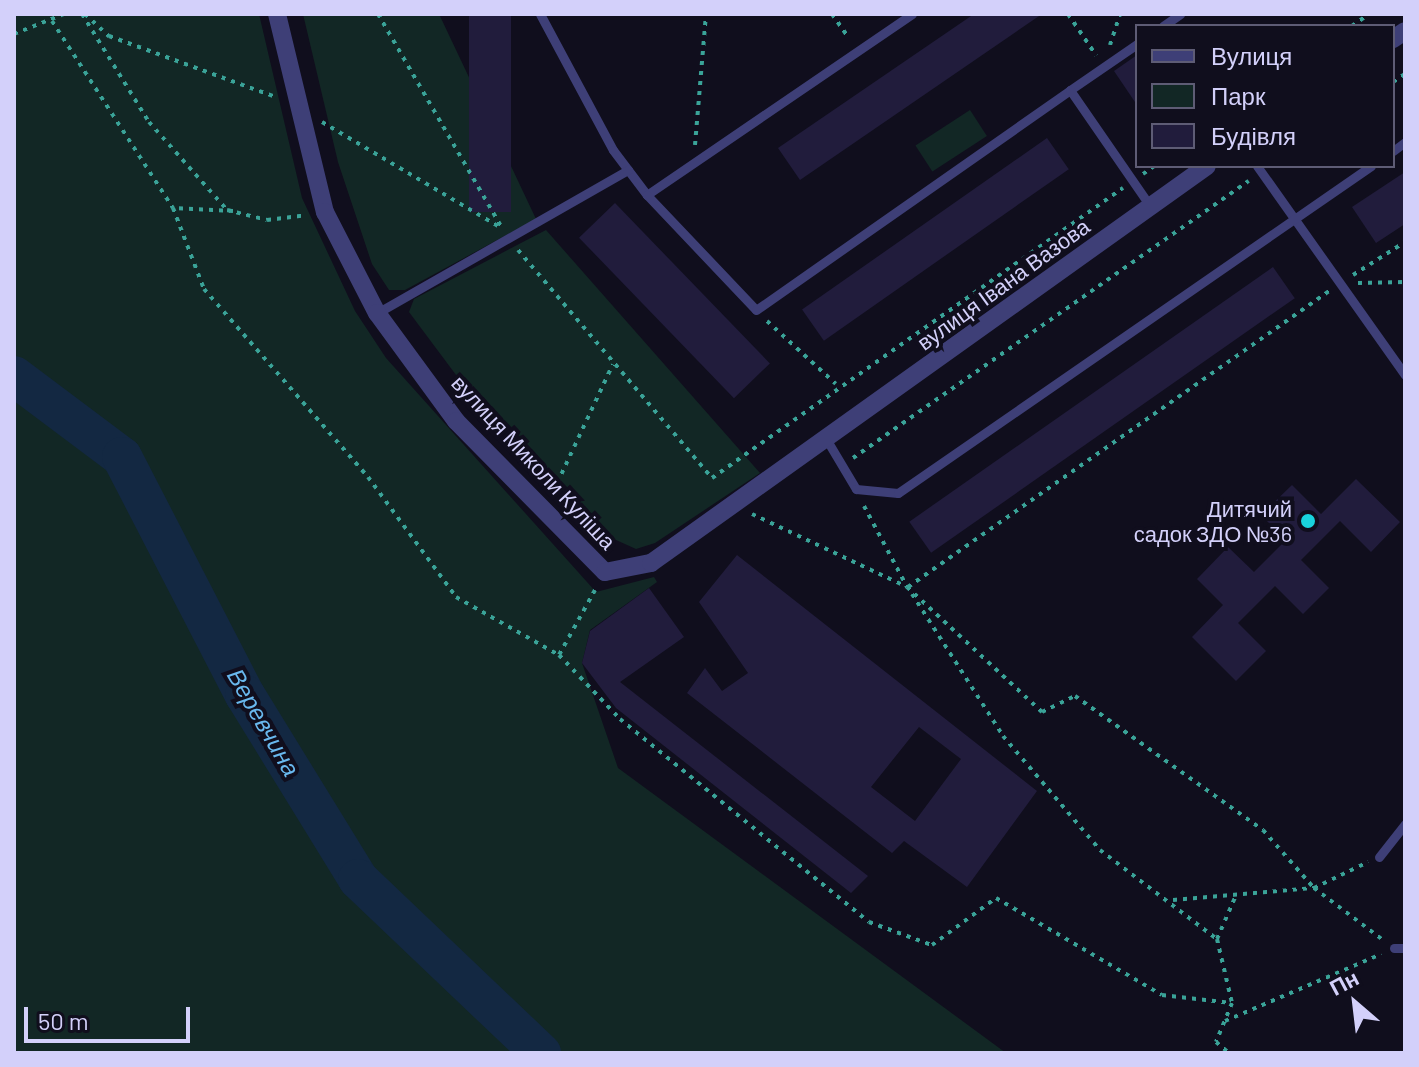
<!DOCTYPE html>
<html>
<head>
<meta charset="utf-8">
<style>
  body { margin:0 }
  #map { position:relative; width:1419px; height:1067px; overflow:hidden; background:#100e1d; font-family:Barlow,sans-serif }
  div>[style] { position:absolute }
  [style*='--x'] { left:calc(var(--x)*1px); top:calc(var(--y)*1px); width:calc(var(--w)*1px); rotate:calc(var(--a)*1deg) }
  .green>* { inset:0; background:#122725; transform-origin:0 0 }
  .river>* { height:40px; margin:-20px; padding:0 20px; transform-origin:20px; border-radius:20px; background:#132842 }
  .building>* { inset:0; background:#211c3c; transform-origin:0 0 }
  .path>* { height:4px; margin-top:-2px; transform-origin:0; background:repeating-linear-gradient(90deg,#3aa398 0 4px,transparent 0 10px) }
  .service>* { height:9px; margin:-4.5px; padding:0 4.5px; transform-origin:4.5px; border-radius:4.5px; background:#3e3f77 }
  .minor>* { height:18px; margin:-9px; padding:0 9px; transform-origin:9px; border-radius:9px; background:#3e3f77 }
  .dots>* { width:22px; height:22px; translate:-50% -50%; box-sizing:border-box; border:4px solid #100e1d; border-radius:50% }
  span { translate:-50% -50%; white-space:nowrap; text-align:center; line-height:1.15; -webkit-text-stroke:8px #100e1d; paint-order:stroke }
  .street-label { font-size:22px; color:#d3d0fa }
  .poi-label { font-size:22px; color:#d3d0fa }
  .right { translate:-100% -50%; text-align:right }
  .water-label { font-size:24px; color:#69b8ee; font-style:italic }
  .frame { position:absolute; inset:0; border:16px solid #d3d0fa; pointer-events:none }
  .legend { position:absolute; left:1135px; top:24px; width:260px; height:144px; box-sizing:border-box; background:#100e1d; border:2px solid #5e5c75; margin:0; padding:10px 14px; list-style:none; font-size:24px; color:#d3d0fa }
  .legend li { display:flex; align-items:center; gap:16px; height:40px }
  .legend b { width:40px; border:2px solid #5e5c75 }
  .north { position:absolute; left:1315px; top:963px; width:80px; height:80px; -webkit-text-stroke:6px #100e1d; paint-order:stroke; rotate:332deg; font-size:22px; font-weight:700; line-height:32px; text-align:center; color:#d3d0fa }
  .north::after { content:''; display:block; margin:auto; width:28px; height:36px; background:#d3d0fa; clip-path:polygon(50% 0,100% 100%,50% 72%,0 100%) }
  .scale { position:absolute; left:24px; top:1007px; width:166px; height:36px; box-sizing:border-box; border:4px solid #d3d0fa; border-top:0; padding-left:10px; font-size:24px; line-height:28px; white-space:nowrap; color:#d3d0fa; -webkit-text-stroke:6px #100e1d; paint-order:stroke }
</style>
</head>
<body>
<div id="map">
  <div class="green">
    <div style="clip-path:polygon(14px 14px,259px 14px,302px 198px,355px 311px,386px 358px,596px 592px,654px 577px,657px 582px,590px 630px,582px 663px,618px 768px,1006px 1053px,14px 1053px)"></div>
    <div style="clip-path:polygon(303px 14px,439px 14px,536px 219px,405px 290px,389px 290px,372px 264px,338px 162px)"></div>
    <div style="left:970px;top:110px;width:31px;height:65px;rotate:57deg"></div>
    <div style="clip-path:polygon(546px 230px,760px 473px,655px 543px,636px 549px,605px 535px,468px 391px,409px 312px,414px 299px)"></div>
  </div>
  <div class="river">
    <div style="--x:14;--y:376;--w:135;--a:36.9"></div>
    <div style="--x:122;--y:457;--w:268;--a:62.7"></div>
    <div style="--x:245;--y:695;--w:216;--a:58.4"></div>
    <div style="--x:358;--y:879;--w:253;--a:43.6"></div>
  </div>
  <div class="building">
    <div style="left:469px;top:14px;width:42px;height:198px"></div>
    <div style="clip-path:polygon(974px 14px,1042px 14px,800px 180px,778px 148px)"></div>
    <div style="clip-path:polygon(1137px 55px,1137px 105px,1114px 71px)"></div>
    <div style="left:1047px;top:138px;width:38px;height:299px;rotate:55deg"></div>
    <div style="clip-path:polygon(1405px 172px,1405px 224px,1376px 243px,1352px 207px)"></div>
    <div style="left:615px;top:203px;width:223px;height:50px;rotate:46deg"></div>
    <div style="left:1273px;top:267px;width:38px;height:444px;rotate:55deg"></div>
    <div style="clip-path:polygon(1356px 479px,1400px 522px,1371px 552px,1340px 521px,1301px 560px,1329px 588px,1303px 614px,1275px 586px,1238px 623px,1266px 651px,1236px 681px,1192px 637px,1223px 605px,1197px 579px,1228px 547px,1254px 572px,1286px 540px,1261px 515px,1292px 485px,1321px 514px)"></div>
    <div style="clip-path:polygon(evenodd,737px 555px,1037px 791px,967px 887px,904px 841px,892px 853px,687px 693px,705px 668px,722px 691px,748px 673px,699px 602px,737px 555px,919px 727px,961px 759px,915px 821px,871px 787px,919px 727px)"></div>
    <div style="clip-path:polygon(649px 588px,684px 637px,620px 682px,868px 876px,851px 893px,616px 708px,582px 663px,590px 631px)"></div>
  </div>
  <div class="path">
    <div style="--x:82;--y:14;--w:127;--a:58.2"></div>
    <div style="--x:149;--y:122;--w:118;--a:48.4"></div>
    <div style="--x:227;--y:210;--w:41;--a:14"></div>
    <div style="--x:267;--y:220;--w:39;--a:-7"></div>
    <div style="--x:85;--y:14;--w:33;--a:43"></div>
    <div style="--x:109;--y:36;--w:178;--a:20.1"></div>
    <div style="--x:378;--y:14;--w:245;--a:59.9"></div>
    <div style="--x:832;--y:14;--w:29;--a:55"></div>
    <div style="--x:1068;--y:14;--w:50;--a:55.7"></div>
    <div style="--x:52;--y:21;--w:223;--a:57.1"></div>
    <div style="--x:1352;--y:26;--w:21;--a:-35"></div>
    <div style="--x:14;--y:34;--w:54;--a:-21.8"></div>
    <div style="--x:1110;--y:45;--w:33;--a:-72"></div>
    <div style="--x:1393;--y:82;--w:14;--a:-34"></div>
    <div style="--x:322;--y:122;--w:208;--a:30.6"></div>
    <div style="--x:695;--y:145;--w:131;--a:-85.2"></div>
    <div style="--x:1143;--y:174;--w:14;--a:-36"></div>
    <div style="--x:233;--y:211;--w:60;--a:-177.1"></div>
    <div style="--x:173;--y:208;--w:87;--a:69.1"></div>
    <div style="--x:204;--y:289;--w:249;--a:48.9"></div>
    <div style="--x:368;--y:477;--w:149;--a:53.7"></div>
    <div style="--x:456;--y:597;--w:118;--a:29.4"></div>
    <div style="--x:518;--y:250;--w:299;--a:49.6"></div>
    <div style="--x:712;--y:478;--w:503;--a:-35.21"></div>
    <div style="--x:1353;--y:275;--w:62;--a:-32.4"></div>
    <div style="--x:1358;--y:283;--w:47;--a:-1.2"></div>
    <div style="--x:767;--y:321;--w:93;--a:42.4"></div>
    <div style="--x:853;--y:458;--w:483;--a:-35"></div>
    <div style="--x:553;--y:492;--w:141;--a:-64.9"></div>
    <div style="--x:864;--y:506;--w:92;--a:62"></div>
    <div style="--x:907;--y:587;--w:184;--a:42.8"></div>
    <div style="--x:1042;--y:712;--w:37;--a:-26"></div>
    <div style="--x:1075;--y:696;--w:231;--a:35.5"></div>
    <div style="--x:1263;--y:830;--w:77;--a:48.7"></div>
    <div style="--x:1314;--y:888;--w:86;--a:37"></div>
    <div style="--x:752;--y:514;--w:171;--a:25.2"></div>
    <div style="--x:908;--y:587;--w:515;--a:-35.11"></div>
    <div style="--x:595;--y:590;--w:74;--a:119"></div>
    <div style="--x:559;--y:655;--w:88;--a:46.4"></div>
    <div style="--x:620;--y:719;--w:321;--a:39.2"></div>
    <div style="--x:869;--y:922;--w:67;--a:20.1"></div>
    <div style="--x:932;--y:945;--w:79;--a:-36.3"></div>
    <div style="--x:996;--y:898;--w:192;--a:30.3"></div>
    <div style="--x:1162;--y:995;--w:70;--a:6.5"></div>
    <div style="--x:912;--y:594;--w:169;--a:57.3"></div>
    <div style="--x:1003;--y:736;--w:150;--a:49.6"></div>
    <div style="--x:1100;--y:850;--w:147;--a:37.3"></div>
    <div style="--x:1217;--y:939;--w:48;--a:-66.6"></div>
    <div style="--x:1173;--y:900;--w:142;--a:-4.9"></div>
    <div style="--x:1314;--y:888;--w:60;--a:-25.7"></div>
    <div style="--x:1217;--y:939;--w:66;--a:76.8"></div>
    <div style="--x:1232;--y:1003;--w:42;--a:112.3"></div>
    <div style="--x:1216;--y:1042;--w:17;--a:40"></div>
    <div style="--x:1225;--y:1021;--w:170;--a:-23.2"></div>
  </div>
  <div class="service">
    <div style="--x:540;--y:14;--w:154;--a:61.8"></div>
    <div style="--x:613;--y:150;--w:56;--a:52.9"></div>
    <div style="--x:912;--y:14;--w:321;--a:145.7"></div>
    <div style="--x:647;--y:195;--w:158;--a:46.5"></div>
    <div style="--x:756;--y:310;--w:383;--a:-35"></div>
    <div style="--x:1163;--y:26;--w:21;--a:-35"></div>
    <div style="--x:1137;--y:44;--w:81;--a:145.5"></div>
    <div style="--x:1070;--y:90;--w:141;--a:55.4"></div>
    <div style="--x:1393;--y:151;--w:15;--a:-37"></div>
    <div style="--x:1257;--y:166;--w:256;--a:54.7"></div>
    <div style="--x:377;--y:313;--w:289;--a:-29.7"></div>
    <div style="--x:828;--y:442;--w:55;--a:59.2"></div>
    <div style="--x:856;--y:489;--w:42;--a:5.4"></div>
    <div style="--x:898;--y:493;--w:575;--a:-34.66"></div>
    <div style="--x:1379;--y:857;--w:42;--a:-51.8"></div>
    <div style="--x:1394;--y:948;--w:11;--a:0"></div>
  </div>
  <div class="minor">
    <div style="--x:277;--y:14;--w:204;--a:76.4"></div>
    <div style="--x:325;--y:212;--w:114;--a:62.8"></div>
    <div style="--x:377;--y:313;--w:134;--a:53.8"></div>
    <div style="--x:456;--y:421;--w:212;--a:45.4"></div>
    <div style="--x:605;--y:572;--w:47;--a:-11.1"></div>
    <div style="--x:651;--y:563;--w:683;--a:-35.53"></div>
    <div style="--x:1393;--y:39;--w:14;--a:-34"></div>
  </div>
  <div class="dots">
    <div style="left:1308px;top:521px;background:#19d3dd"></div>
  </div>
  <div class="street-label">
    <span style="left:1003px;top:284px;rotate:-36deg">вулиця Івана Вазова</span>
    <span style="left:534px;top:462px;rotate:47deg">вулиця Миколи Куліша</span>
  </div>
  <div class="poi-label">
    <span class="right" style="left:1292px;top:521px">Дитячий<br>садок ЗДО №36</span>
  </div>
  <div class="water-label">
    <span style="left:264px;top:722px;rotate:60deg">Веревчина</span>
  </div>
  <div class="frame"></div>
  <ul class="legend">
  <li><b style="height:10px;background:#3e3f77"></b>Вулиця</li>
  <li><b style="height:22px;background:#122725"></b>Парк</li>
  <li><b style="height:22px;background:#211c3c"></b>Будівля</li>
  </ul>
  <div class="north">Пн</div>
  <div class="scale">50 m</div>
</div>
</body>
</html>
